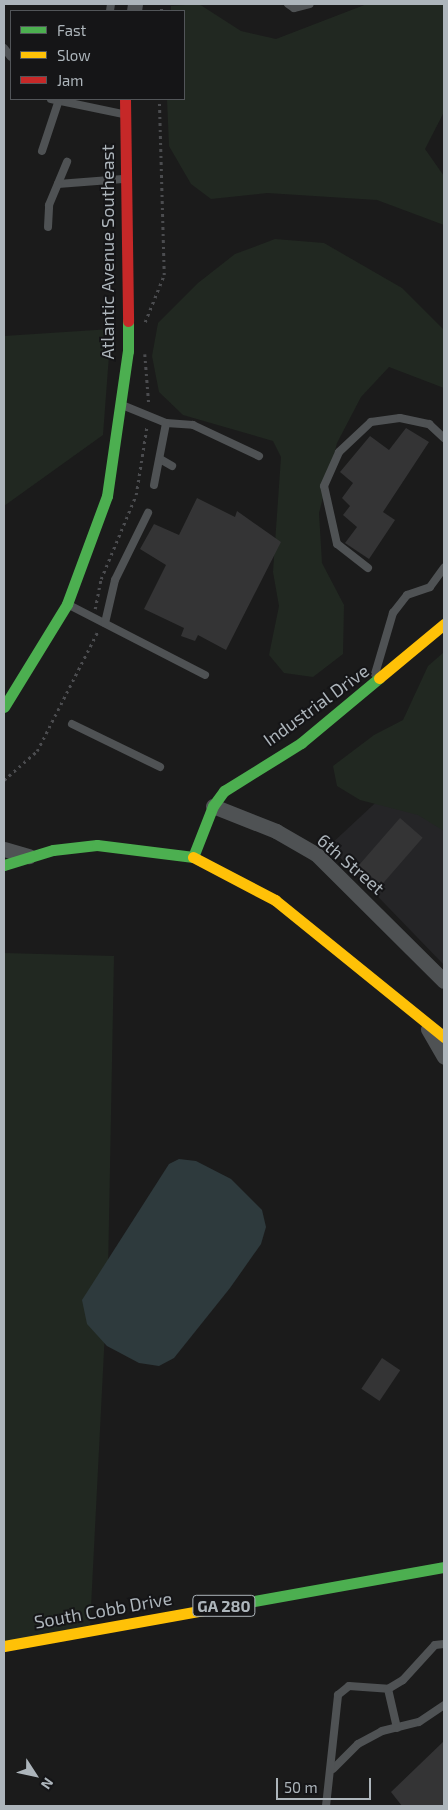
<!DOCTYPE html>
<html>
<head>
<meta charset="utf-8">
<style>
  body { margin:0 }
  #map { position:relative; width:448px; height:1810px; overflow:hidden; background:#1b1b1b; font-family:"Exo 2",sans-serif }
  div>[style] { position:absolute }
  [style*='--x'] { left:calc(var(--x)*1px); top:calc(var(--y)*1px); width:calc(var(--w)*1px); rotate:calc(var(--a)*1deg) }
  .built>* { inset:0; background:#252527 }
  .green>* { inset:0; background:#212821 }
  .water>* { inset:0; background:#2e3a3d }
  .building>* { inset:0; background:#343435; transform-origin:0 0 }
  .path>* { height:2.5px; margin-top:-1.25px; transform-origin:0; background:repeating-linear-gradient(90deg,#4b4c4f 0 2.5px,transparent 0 6.5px) }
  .lane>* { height:8px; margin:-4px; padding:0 4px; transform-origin:4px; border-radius:4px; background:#4f5254 }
  .street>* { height:15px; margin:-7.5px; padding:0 7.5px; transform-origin:7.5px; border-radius:7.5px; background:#4f5254 }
  .fast>* { height:11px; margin:-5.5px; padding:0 5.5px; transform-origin:5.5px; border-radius:5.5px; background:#4caf50 }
  .slow>* { height:11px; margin:-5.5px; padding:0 5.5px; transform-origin:5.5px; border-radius:5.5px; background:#ffc107 }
  .jam>* { height:11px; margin:-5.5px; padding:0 5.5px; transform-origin:5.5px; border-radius:5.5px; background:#c62828 }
  span { translate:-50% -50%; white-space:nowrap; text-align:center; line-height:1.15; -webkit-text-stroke:4px #151517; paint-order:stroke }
  .shield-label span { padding:1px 4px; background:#151517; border:1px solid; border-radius:4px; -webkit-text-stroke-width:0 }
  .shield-label { font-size:16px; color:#adb5bb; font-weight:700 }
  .street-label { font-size:18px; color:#adb5bb }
  .frame { position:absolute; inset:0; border:5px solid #adb5bb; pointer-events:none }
  .legend { position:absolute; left:10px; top:10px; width:175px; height:90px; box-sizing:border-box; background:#151517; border:1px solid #525559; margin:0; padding:6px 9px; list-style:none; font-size:15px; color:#adb5bb }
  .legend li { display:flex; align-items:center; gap:10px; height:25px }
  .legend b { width:25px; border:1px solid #525559 }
  .north { position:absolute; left:10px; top:1750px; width:50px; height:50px; -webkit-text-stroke:4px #151517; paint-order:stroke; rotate:125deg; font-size:14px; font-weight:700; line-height:20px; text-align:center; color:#adb5bb }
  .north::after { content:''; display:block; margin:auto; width:18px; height:22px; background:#adb5bb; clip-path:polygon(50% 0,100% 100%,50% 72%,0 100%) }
  .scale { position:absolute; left:276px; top:1778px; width:95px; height:22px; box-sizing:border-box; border:2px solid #adb5bb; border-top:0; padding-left:6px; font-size:15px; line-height:18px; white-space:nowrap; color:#adb5bb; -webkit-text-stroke:4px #151517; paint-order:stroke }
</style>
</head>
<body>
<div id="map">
  <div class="built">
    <div style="clip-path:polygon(444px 739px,444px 965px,329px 846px)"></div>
  </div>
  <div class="green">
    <div style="clip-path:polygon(199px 4px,241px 31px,276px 39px,367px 4px,444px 4px,444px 112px,425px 149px,444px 176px,444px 225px,377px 200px,267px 193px,211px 199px,191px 184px,169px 146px,167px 99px,184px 99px,184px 11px,171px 11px,171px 6px)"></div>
    <div style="clip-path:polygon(275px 239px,324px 243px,402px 288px,444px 330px,444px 388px,389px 367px,361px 397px,337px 443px,319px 513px,322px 563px,344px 605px,343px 654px,313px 677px,284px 673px,269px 655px,279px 606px,273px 572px,281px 457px,273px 441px,183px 415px,159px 392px,152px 356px,158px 323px,198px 283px,235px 254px)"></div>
    <div style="clip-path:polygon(111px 329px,103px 435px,4px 506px,4px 336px)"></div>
    <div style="clip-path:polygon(444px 652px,444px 831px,418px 815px,360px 800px,337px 786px,333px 766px,374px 735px,403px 720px,428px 666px)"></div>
    <div style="clip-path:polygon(4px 953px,114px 956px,108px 1272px,90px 1627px,4px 1644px)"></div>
  </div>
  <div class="water">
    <div style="clip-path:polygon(179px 1159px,196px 1161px,231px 1179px,262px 1210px,266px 1227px,261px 1244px,230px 1288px,174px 1358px,159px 1366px,139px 1363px,107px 1346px,87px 1324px,82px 1300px,169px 1164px)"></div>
  </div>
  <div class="building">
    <div style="clip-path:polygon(406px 428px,429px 442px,383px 512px,395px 520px,369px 559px,345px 543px,357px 527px,343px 515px,350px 506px,342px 498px,353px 483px,340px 472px,370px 436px,389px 450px)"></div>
    <div style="clip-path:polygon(197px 498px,235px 517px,237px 511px,281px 542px,226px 650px,198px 635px,195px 641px,181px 636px,184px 628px,144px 609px,166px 565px,140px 549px,154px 524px,179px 535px)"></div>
    <div style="left:400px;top:818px;width:30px;height:63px;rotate:41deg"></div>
    <div style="left:382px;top:1358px;width:22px;height:37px;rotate:34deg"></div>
    <div style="clip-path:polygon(444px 1741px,444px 1806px,402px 1806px,391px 1792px)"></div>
  </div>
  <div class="path">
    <div style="--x:161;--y:11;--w:7;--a:-82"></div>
    <div style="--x:145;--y:322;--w:51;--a:-68"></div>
    <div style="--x:164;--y:275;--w:176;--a:-91.6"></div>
    <div style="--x:145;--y:354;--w:51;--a:85.5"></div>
    <div style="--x:95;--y:609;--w:31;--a:-79"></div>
    <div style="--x:101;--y:579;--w:91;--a:-67.4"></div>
    <div style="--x:136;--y:495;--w:71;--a:-81.1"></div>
    <div style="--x:4;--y:780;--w:44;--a:-41.3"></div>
    <div style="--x:37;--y:751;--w:135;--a:-63.1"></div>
  </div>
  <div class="lane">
    <div style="--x:288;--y:4;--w:7;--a:34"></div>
    <div style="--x:294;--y:8;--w:16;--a:-14"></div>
    <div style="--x:110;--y:11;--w:7;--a:-82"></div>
    <div style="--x:4;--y:48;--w:11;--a:52"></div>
    <div style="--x:51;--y:99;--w:74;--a:11.8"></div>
    <div style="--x:42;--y:151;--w:51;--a:-71.6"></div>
    <div style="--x:58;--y:184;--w:65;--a:-4.4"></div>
    <div style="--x:48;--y:227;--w:22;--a:-87"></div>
    <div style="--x:49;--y:205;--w:47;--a:-67.3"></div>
    <div style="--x:122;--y:405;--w:48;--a:22.2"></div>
    <div style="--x:166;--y:423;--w:27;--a:4"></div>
    <div style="--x:193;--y:425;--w:73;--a:25.2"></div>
    <div style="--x:160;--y:459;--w:14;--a:30"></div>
    <div style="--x:154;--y:485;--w:63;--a:-79"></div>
    <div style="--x:368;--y:568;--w:39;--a:-142"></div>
    <div style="--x:337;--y:544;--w:59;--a:-102.6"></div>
    <div style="--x:324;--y:486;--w:37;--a:-66"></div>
    <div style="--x:339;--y:452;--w:44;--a:-43.2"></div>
    <div style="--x:371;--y:422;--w:29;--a:-8"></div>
    <div style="--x:400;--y:418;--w:30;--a:12"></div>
    <div style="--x:429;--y:424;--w:21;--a:43"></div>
    <div style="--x:69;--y:605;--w:153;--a:27.2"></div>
    <div style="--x:105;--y:623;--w:44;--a:-76.9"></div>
    <div style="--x:115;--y:580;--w:75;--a:-63.8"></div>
    <div style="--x:375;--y:674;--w:64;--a:-73.6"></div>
    <div style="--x:393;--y:613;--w:23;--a:-52"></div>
    <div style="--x:407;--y:595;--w:24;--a:-19"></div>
    <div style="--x:430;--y:587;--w:24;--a:-54"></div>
    <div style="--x:72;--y:724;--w:98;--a:26"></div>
    <div style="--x:388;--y:1689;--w:40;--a:77"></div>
    <div style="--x:333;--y:1769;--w:35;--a:-45"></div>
    <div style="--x:358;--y:1744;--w:27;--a:-28"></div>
    <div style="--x:382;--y:1731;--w:38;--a:-14"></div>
    <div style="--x:419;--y:1722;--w:30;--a:-34"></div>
    <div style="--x:326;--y:1806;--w:112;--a:-83.8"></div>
    <div style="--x:338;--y:1695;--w:14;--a:-39"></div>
    <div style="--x:349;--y:1686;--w:39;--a:4"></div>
    <div style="--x:388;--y:1689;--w:17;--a:-31"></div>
    <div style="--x:403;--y:1680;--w:47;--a:-47.6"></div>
    <div style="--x:435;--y:1645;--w:9;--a:-6"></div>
  </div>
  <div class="street">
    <div style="--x:134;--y:11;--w:7;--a:-82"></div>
    <div style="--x:213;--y:806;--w:68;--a:21.6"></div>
    <div style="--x:276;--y:831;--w:46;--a:29.9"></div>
    <div style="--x:316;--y:854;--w:180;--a:44.8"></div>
    <div style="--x:4;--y:849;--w:26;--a:16"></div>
    <div style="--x:428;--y:1029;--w:32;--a:60"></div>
  </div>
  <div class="fast">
    <div style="--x:4;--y:707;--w:121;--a:-58.5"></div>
    <div style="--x:67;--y:604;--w:115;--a:-69.7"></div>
    <div style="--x:107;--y:496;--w:147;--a:-81.8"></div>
    <div style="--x:128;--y:351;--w:30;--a:-90"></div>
    <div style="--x:4;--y:865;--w:51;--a:-17"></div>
    <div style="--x:53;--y:850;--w:44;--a:-6.5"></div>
    <div style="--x:97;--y:845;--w:97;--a:7.1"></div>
    <div style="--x:193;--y:857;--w:55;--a:-68.6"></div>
    <div style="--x:213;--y:806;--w:19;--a:-54"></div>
    <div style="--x:224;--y:791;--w:91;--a:-31.9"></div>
    <div style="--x:301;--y:743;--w:102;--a:-39.8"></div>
    <div style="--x:221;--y:1607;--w:227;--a:-10.2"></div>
  </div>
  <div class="slow">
    <div style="--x:379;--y:678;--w:85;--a:-39.7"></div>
    <div style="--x:193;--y:857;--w:93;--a:27.7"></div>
    <div style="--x:275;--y:900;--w:218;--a:39"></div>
    <div style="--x:4;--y:1646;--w:220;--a:-10.2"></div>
  </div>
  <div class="jam">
    <div style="--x:125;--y:99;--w:222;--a:89.2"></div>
  </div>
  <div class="shield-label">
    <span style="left:224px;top:1606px">GA 280</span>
  </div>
  <div class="street-label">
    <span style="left:107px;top:252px;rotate:-90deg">Atlantic Avenue Southeast</span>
    <span style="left:316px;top:705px;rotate:-36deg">Industrial Drive</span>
    <span style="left:351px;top:864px;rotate:41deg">6th Street</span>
    <span style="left:103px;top:1610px;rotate:-10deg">South Cobb Drive</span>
  </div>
  <div class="frame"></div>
  <ul class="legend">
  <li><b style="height:6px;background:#4caf50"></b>Fast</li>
  <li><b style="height:6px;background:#ffc107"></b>Slow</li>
  <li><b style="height:6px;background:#c62828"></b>Jam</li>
  </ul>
  <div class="north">N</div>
  <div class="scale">50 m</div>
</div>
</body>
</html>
